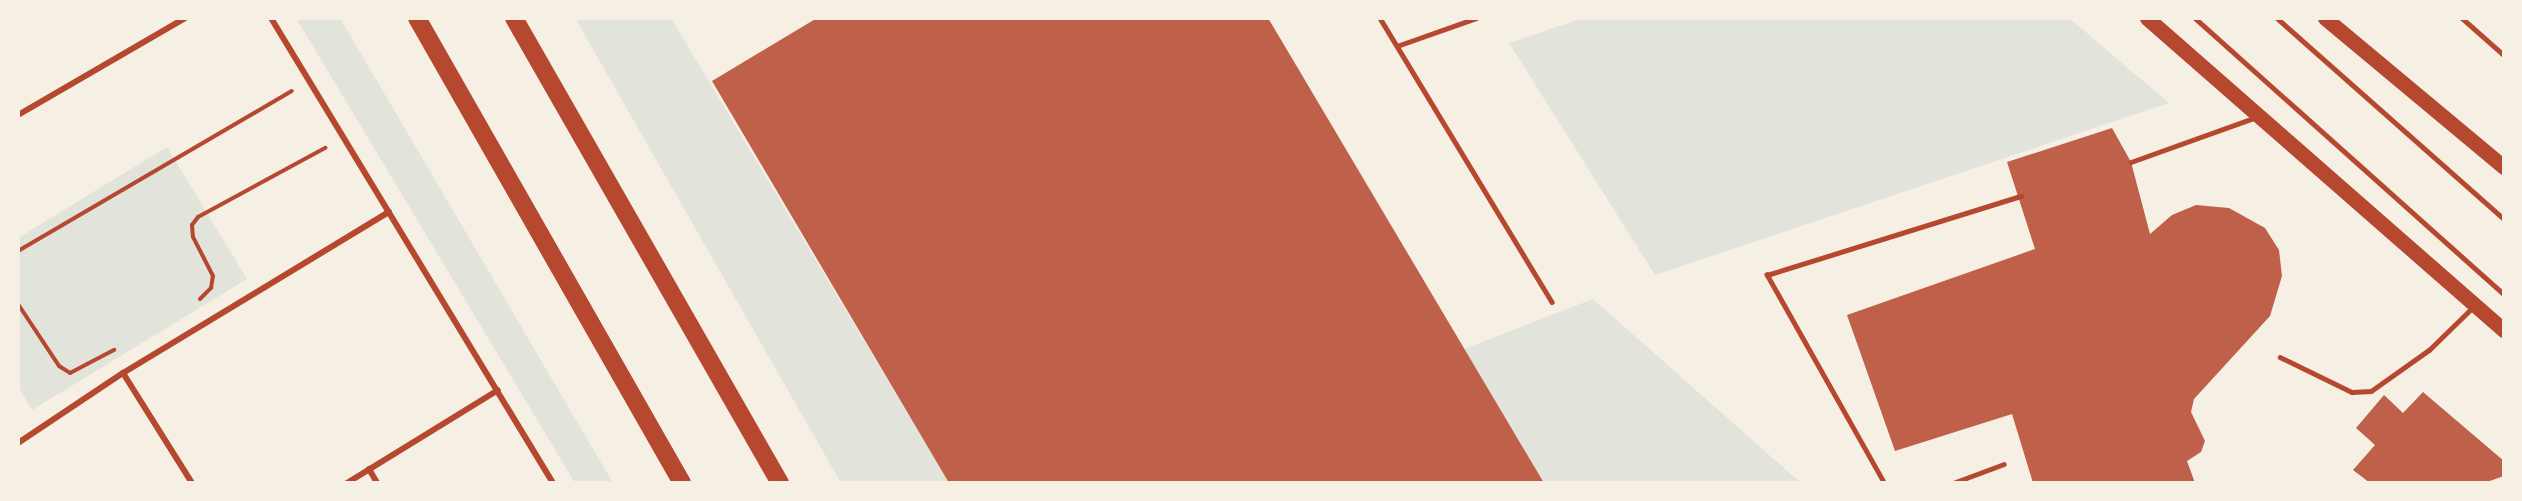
<!DOCTYPE html>
<html>
<head>
<meta charset="utf-8">
<style>
  body { margin:0 }
  #map { position:relative; width:2522px; height:501px; overflow:hidden; background:#f6efe4; font-family:"Public Sans",sans-serif }
  div>[style] { position:absolute }
  [style*='--x'] { left:calc(var(--x)*1px); top:calc(var(--y)*1px); width:calc(var(--w)*1px); rotate:calc(var(--a)*1deg) }
  .green>* { inset:0; background:#e2e4dc }
  .building>* { inset:0; background:#bf614a }
  .path>* { height:4px; margin:-2px; padding:0 2px; transform-origin:2px; border-radius:2px; background:#b5482f }
  .service>* { height:4.5px; margin:-2.25px; padding:0 2.25px; transform-origin:2.25px; border-radius:2.25px; background:#b5482f }
  .minor>* { height:6px; margin:-3px; padding:0 3px; transform-origin:3px; border-radius:3px; background:#b5482f }
  .primary>* { height:15px; margin:-7.5px; padding:0 7.5px; transform-origin:7.5px; border-radius:7.5px; background:#b5482f }
  .motorway>* { height:18px; margin:-9px; padding:0 9px; transform-origin:9px; border-radius:9px; background:#b5482f }
  span { translate:-50% -50%; white-space:nowrap; text-align:center; line-height:1.15; -webkit-text-stroke:6px #f6efe4; paint-order:stroke }
  .frame { position:absolute; inset:0; border:20px solid #f6efe4; pointer-events:none }
</style>
</head>
<body>
<div id="map">
  <div class="green">
    <div style="clip-path:polygon(296px 18px,340px 18px,613px 483px,575px 483px)"></div>
    <div style="clip-path:polygon(575px 18px,671px 18px,949px 483px,841px 483px)"></div>
    <div style="clip-path:polygon(1583px 18px,2069px 18px,2169px 103px,1655px 275px,1509px 43px)"></div>
    <div style="clip-path:polygon(167px 147px,247px 279px,32px 410px,18px 387px,18px 238px)"></div>
    <div style="clip-path:polygon(1593px 299px,1801px 483px,1544px 483px,1464px 349px)"></div>
  </div>
  <div class="building">
    <div style="clip-path:polygon(817px 18px,1268px 18px,1544px 483px,949px 483px,712px 81px)"></div>
    <div style="clip-path:polygon(2112px 128px,2131px 162px,2150px 234px,2172px 215px,2196px 205px,2229px 208px,2265px 228px,2279px 250px,2282px 276px,2270px 316px,2194px 399px,2191px 412px,2205px 441px,2201px 452px,2187px 461px,2195px 483px,2033px 483px,2012px 414px,1895px 451px,1847px 315px,2035px 249px,2007px 162px)"></div>
    <div style="clip-path:polygon(2423px 392px,2504px 461px,2504px 476px,2484px 483px,2370px 483px,2353px 470px,2375px 445px,2356px 428px,2384px 395px,2403px 413px)"></div>
  </div>
  <div class="path">
    <div style="--x:18;--y:251;--w:317;--a:-30.3"></div>
    <div style="--x:200;--y:299;--w:16;--a:-45"></div>
    <div style="--x:211;--y:288;--w:12;--a:-81"></div>
    <div style="--x:213;--y:276;--w:44;--a:-117.1"></div>
    <div style="--x:193;--y:237;--w:12;--a:-95"></div>
    <div style="--x:192;--y:225;--w:10;--a:-53"></div>
    <div style="--x:198;--y:217;--w:145;--a:-28.5"></div>
    <div style="--x:18;--y:304;--w:74;--a:56.5"></div>
    <div style="--x:59;--y:366;--w:13;--a:32"></div>
    <div style="--x:70;--y:373;--w:50;--a:-27.6"></div>
  </div>
  <div class="service">
    <div style="--x:1380;--y:18;--w:332;--a:58.8"></div>
    <div style="--x:2195;--y:18;--w:414;--a:41.8"></div>
    <div style="--x:2277;--y:18;--w:303;--a:41.5"></div>
    <div style="--x:2462;--y:18;--w:56;--a:41.4"></div>
    <div style="--x:1397;--y:46;--w:84;--a:-19.5"></div>
    <div style="--x:2131;--y:162;--w:134;--a:-19.7"></div>
    <div style="--x:2280;--y:357;--w:80;--a:25.9"></div>
    <div style="--x:2352;--y:392;--w:19;--a:-3"></div>
    <div style="--x:2371;--y:391;--w:71;--a:-35.3"></div>
    <div style="--x:2429;--y:350;--w:62;--a:-44.3"></div>
    <div style="--x:1884;--y:483;--w:239;--a:-119.4"></div>
    <div style="--x:1767;--y:275;--w:266;--a:-17.3"></div>
    <div style="--x:1953;--y:483;--w:54;--a:-20.4"></div>
  </div>
  <div class="minor">
    <div style="--x:271;--y:18;--w:544;--a:58.77"></div>
    <div style="--x:18;--y:115;--w:193;--a:-30.1"></div>
    <div style="--x:123;--y:373;--w:130;--a:57.9"></div>
    <div style="--x:18;--y:443;--w:126;--a:-33.7"></div>
    <div style="--x:123;--y:373;--w:311;--a:-31.2"></div>
    <div style="--x:369;--y:469;--w:16;--a:60"></div>
    <div style="--x:347;--y:483;--w:177;--a:-31.6"></div>
  </div>
  <div class="primary">
    <div style="--x:2147;--y:18;--w:474;--a:41.2"></div>
    <div style="--x:2325;--y:18;--w:233;--a:39.8"></div>
  </div>
  <div class="motorway">
    <div style="--x:417;--y:18;--w:535;--a:60.32"></div>
    <div style="--x:514;--y:18;--w:536;--a:60.23"></div>
  </div>
  <div class="frame"></div>
</div>
</body>
</html>
